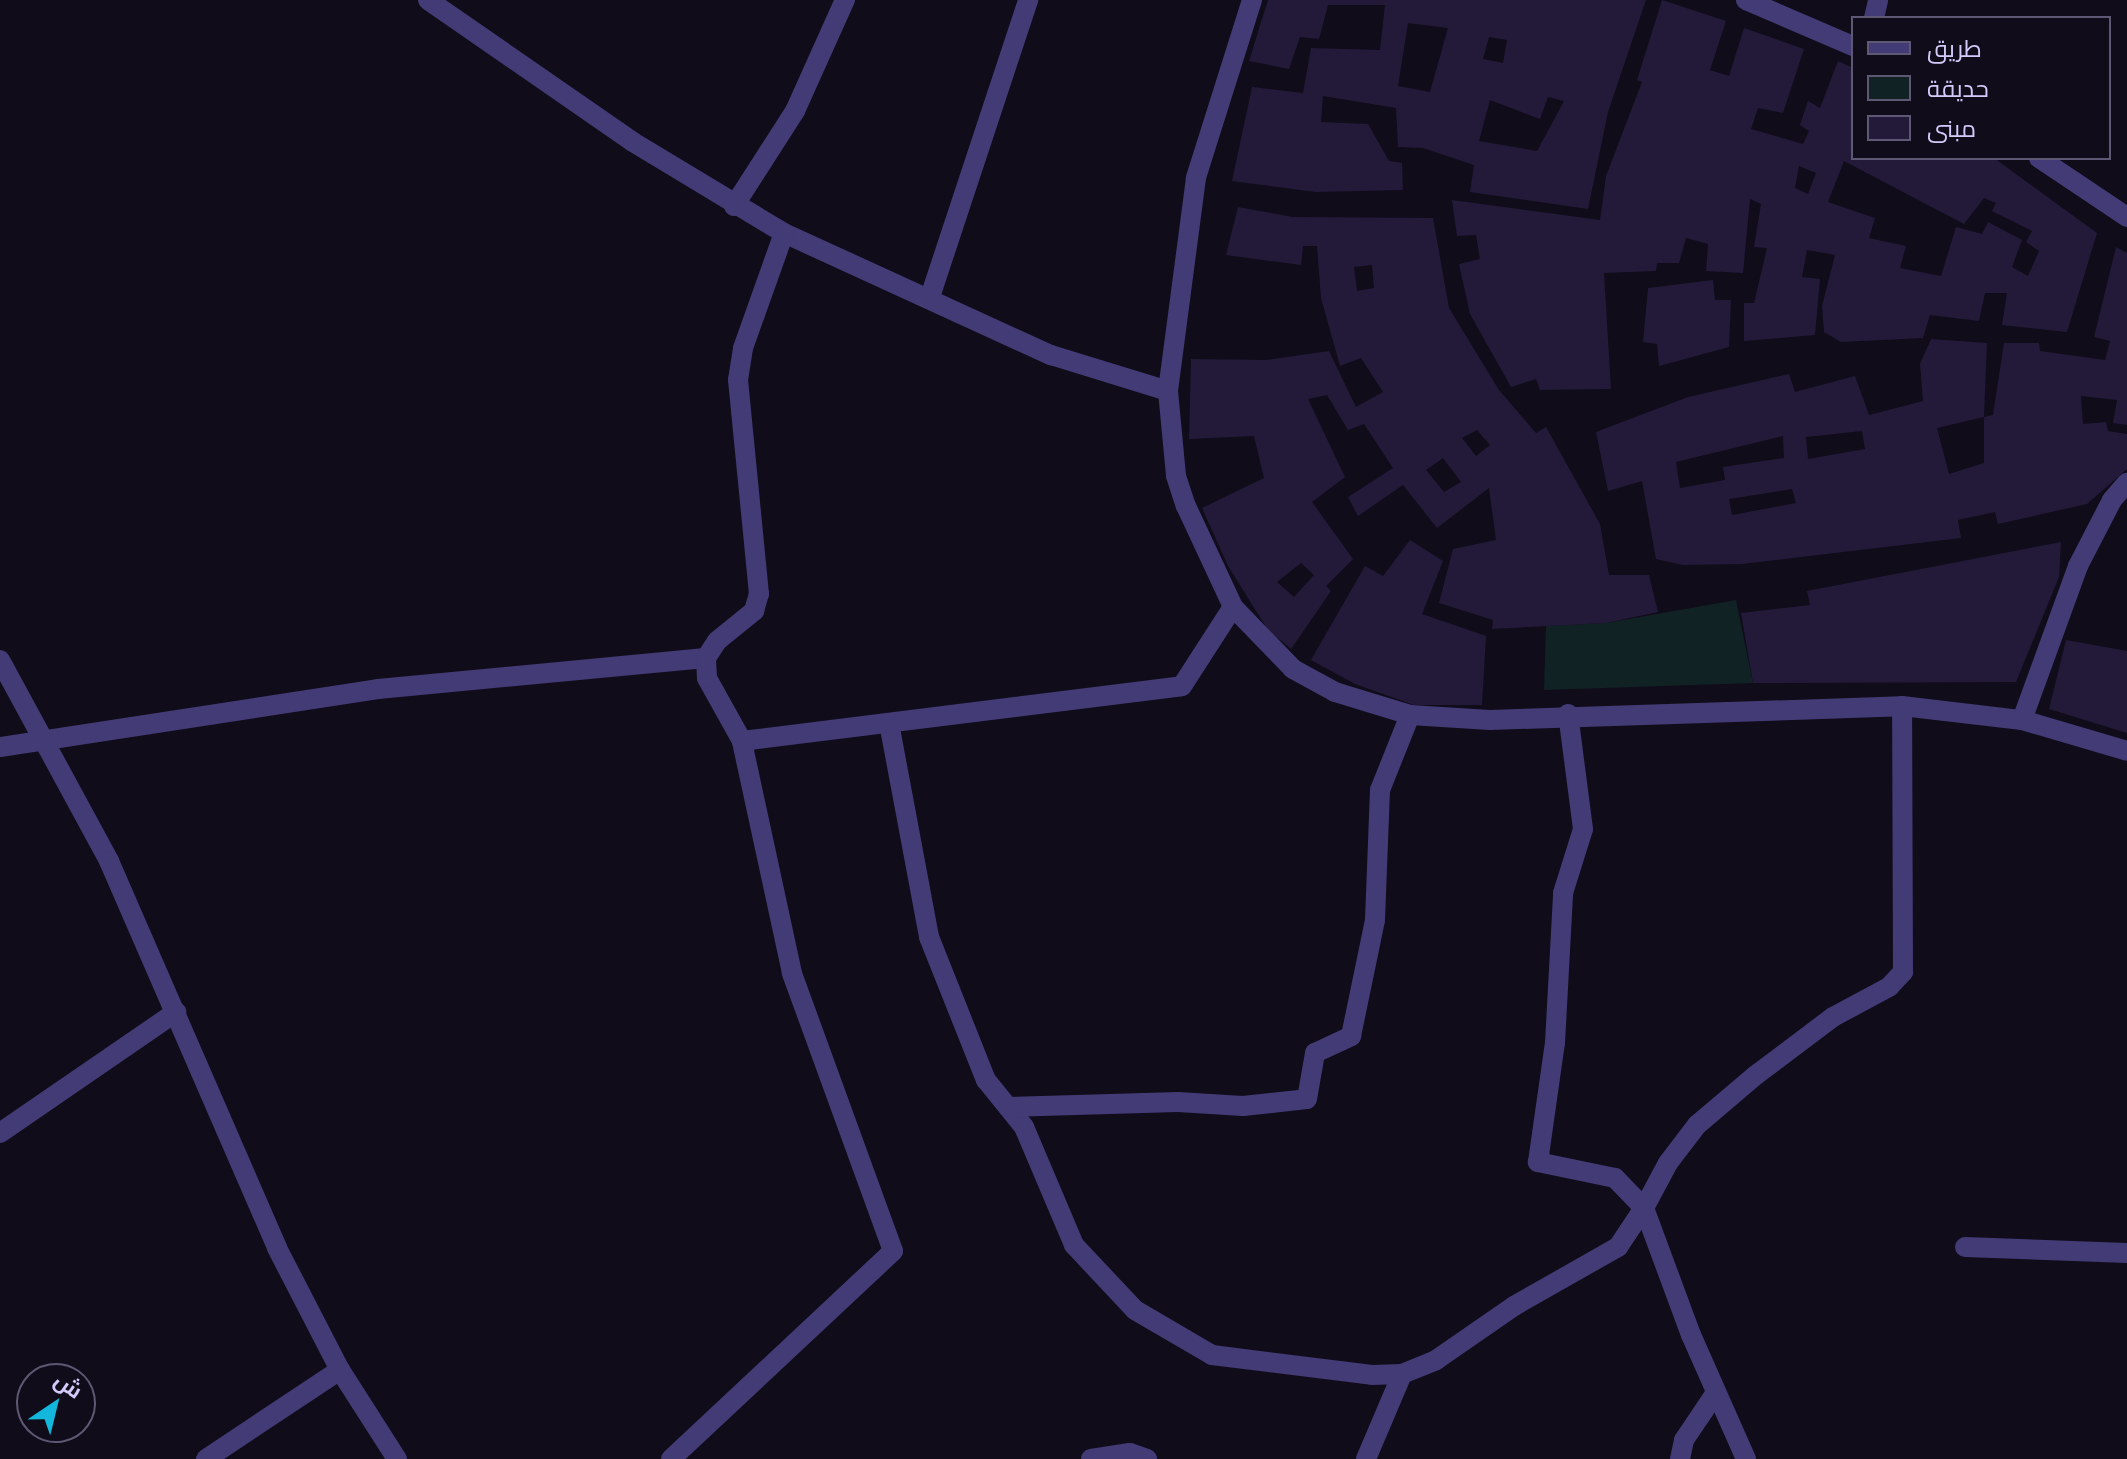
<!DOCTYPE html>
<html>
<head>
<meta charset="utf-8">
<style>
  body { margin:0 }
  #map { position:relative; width:2127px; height:1459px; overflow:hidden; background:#100c1a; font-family:"Public Sans",Cairo,sans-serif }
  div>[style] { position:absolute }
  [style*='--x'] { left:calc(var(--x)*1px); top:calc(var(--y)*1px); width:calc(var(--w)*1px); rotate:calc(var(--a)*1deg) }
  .green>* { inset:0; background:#102223 }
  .building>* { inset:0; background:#231a39 }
  .minor>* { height:20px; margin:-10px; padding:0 10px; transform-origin:10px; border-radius:10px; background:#423b75 }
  span { translate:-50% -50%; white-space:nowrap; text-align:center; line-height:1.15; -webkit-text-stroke:6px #100c1a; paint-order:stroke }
  .legend { position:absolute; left:1851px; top:16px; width:260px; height:144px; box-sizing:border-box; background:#100c1a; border:2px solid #5e5874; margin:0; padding:10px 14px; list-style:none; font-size:24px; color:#d4cafa }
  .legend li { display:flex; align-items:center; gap:16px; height:40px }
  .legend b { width:40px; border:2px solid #5e5874 }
  .north { position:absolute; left:16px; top:1363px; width:80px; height:80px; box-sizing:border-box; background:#100c1a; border:2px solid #5e5874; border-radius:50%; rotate:35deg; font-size:22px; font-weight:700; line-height:32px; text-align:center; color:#d4cafa }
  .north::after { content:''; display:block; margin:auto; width:28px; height:36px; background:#14b7dc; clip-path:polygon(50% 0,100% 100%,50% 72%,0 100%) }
</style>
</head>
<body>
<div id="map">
  <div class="green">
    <div style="clip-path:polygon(1736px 600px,1753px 683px,1544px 690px,1546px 626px,1606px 623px)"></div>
  </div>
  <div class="building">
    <div style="clip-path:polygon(evenodd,1268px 0,1646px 0,1608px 112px,1588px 209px,1470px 192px,1474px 165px,1423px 148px,1398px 147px,1396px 108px,1323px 96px,1321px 122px,1368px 124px,1389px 161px,1402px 163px,1403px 190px,1316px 192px,1232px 181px,1252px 87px,1303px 93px,1311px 48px,1380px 50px,1385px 5px,1328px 5px,1319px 39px,1300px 37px,1289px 69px,1249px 61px,1268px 0,1408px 23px,1448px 28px,1430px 92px,1398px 86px,1408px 23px,1268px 0,1489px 37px,1507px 40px,1503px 63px,1483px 59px,1489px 37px,1268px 0,1548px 97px,1564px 101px,1537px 151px,1479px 141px,1490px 100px,1540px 119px,1548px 97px)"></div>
    <div style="clip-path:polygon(evenodd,1662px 0,1726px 21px,1710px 70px,1729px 76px,1744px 28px,1804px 49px,1783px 113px,1758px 108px,1751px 129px,1803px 144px,1809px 131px,1800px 125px,1808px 101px,1820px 108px,1838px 61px,1853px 68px,1853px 158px,1994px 158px,2097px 233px,2067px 332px,2002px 325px,2007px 293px,1985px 293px,1979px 321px,1930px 315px,1923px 338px,1841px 342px,1824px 332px,1822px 306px,1835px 255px,1807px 250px,1802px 277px,1820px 279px,1815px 335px,1744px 341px,1744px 303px,1754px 303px,1767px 248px,1754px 247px,1761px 204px,1750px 199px,1743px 273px,1706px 271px,1708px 244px,1686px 238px,1679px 263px,1657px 263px,1656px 271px,1604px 273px,1611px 389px,1540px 390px,1536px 379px,1511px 387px,1470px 314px,1459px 264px,1480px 259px,1476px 235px,1457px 236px,1452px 200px,1600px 220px,1606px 176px,1642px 82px,1637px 80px,1662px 0,1844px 161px,1964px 224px,1984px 198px,1996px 203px,1992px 211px,2032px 231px,2026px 242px,2039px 251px,2028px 276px,2012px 267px,2022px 240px,1988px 222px,1982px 234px,1956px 227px,1941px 276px,1900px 268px,1906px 246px,1869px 238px,1875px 218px,1828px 202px,1844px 161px,1662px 0,1799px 166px,1816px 173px,1808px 194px,1795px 188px,1799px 166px)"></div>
    <div style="clip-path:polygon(evenodd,1238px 207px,1293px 217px,1433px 218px,1449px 308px,1499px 390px,1536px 433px,1546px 427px,1600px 524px,1609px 575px,1649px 575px,1658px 612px,1606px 623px,1492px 629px,1493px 620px,1439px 603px,1453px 549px,1496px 540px,1489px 488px,1437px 528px,1403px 485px,1358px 516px,1348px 497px,1393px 468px,1364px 424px,1348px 430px,1327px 395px,1308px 399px,1345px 477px,1312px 502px,1353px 559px,1326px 586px,1331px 591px,1291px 649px,1268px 630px,1228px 566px,1202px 508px,1264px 478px,1254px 436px,1189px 439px,1191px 359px,1266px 360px,1329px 351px,1356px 407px,1383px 392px,1361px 358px,1340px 366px,1321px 298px,1317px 246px,1303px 246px,1301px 265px,1226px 255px,1238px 207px,1372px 265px,1374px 288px,1357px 291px,1354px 267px,1372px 265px,1238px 207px,1477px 430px,1490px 445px,1476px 456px,1462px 438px,1477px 430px,1238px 207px,1443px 458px,1461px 482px,1444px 492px,1426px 470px,1443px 458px,1238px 207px,1301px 563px,1314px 575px,1294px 597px,1277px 582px,1301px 563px)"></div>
    <div style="clip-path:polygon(evenodd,2116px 247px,2127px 253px,2127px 425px,2113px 423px,2117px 400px,2081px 396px,2083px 424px,2106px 422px,2108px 431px,2127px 434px,2127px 469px,2087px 504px,1998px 524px,1995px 512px,1958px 520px,1961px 538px,1742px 564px,1683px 565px,1656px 559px,1642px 481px,1608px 491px,1596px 432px,1688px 397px,1789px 374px,1795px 392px,1855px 376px,1869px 415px,1923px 401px,1920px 364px,1931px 339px,1987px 343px,1984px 417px,1937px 428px,1949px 474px,1984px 463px,1984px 417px,1993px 415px,2004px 343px,2039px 343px,2040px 351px,2105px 360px,2110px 341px,2094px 337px,2116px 247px,1862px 431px,1865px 449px,1808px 459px,1806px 437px,1862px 431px,2116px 247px,1783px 436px,1784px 458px,1723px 467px,1725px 480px,1680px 488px,1676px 462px,1783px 436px,2116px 247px,1792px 489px,1796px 503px,1732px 515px,1729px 499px,1792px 489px)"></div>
    <div style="clip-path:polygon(1713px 280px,1715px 300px,1731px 300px,1729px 347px,1659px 366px,1657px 344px,1643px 342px,1648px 288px)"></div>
    <div style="clip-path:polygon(1410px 540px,1443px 561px,1422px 614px,1486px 636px,1482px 705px,1414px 705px,1355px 684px,1311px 660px,1365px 566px,1383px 576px)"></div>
    <div style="clip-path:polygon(2061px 542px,2059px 577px,2016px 682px,1753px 683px,1741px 613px,1810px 605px,1807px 591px)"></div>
    <div style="clip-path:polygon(2066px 640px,2127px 651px,2127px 733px,2049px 709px)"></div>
  </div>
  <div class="minor">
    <div style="--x:428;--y:0;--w:249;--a:34.7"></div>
    <div style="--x:633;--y:142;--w:176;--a:31.1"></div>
    <div style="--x:784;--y:233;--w:294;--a:24.6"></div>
    <div style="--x:1051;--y:355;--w:122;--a:17.1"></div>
    <div style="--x:1252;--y:0;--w:187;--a:107.5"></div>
    <div style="--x:1196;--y:178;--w:215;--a:97.5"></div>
    <div style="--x:1168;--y:391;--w:85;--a:84.6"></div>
    <div style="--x:1176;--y:476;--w:32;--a:72"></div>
    <div style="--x:1186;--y:506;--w:111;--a:65"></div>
    <div style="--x:1233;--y:607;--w:86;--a:45.9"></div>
    <div style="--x:1293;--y:669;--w:48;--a:28.7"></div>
    <div style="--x:1335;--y:692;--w:78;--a:17"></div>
    <div style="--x:1410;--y:715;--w:80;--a:3.6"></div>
    <div style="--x:1490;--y:720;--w:412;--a:-1.9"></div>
    <div style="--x:1902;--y:706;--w:121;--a:6.7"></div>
    <div style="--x:2022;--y:720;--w:109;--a:16.4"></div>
    <div style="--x:1746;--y:0;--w:116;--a:23.3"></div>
    <div style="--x:1874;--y:18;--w:18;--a:-77"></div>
    <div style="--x:2039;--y:158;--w:106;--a:33.8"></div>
    <div style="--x:734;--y:206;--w:113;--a:-57.3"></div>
    <div style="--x:795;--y:111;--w:122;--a:-65.8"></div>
    <div style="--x:930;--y:297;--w:313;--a:-71.7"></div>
    <div style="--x:0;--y:660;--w:229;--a:61.5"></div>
    <div style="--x:109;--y:861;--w:422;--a:66.5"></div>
    <div style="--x:277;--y:1248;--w:137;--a:62.7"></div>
    <div style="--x:340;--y:1370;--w:106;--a:57.4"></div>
    <div style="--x:2022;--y:720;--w:164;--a:-70"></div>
    <div style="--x:2078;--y:566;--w:74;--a:-62.7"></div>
    <div style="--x:2112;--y:500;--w:23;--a:-49"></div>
    <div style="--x:889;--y:723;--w:218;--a:79.4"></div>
    <div style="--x:929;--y:937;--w:154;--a:68.3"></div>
    <div style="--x:986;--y:1080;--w:60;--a:51"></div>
    <div style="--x:1024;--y:1127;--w:128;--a:67"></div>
    <div style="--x:1074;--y:1245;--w:89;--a:46.8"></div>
    <div style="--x:1135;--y:1310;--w:89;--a:30.3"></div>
    <div style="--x:1212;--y:1355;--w:161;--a:7.1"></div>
    <div style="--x:1372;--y:1375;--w:30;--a:-2"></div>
    <div style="--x:1402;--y:1374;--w:37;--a:-22"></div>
    <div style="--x:1436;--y:1360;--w:95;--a:-34.7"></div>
    <div style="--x:1514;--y:1306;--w:120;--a:-29.6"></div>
    <div style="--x:1618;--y:1247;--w:47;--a:-56.3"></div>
    <div style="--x:1644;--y:1208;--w:42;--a:-134"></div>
    <div style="--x:1615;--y:1178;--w:79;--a:-168.3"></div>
    <div style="--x:1538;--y:1162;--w:120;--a:-81.9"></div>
    <div style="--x:1555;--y:1043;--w:150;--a:-86.9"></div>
    <div style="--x:1563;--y:893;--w:67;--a:-72.6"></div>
    <div style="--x:1583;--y:829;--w:116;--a:-97.4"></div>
    <div style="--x:742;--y:741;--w:443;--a:-7.1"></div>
    <div style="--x:1182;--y:686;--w:94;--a:-57.2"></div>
    <div style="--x:0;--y:747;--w:382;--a:-8.7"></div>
    <div style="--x:378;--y:689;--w:329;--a:-5.4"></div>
    <div style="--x:1008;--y:1107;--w:170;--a:-1.7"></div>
    <div style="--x:1178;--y:1102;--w:65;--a:3.5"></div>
    <div style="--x:1243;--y:1106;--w:64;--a:-6.2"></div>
    <div style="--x:1307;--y:1099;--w:47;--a:-80.1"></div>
    <div style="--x:1315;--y:1053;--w:40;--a:-25"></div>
    <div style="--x:1351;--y:1036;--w:118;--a:-78.3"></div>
    <div style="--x:1375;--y:920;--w:130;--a:-87.8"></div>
    <div style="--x:1380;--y:790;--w:81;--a:-68.2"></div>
    <div style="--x:0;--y:1133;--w:214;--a:-34.5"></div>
    <div style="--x:1965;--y:1247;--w:162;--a:2.1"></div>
    <div style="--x:206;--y:1459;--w:161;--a:-33.6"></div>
    <div style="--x:671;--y:1459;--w:304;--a:-43.1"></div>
    <div style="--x:893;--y:1251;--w:296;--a:-110"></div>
    <div style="--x:792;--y:973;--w:237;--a:-102.2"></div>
    <div style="--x:742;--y:741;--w:72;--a:-119.1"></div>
    <div style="--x:707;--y:678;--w:20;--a:-93"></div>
    <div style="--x:706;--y:658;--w:20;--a:-57"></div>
    <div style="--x:717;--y:641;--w:48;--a:-39"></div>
    <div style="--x:754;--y:611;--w:18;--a:-74"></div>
    <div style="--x:759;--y:594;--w:215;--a:-95.6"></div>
    <div style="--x:738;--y:380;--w:32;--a:-81"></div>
    <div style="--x:743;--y:348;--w:122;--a:-70.4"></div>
    <div style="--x:1091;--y:1459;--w:39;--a:-9"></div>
    <div style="--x:1130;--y:1453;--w:18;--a:19"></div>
    <div style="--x:1366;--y:1459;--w:92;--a:-67"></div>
    <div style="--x:1680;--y:1459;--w:19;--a:-78"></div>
    <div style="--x:1684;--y:1440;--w:55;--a:-56"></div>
    <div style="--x:1746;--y:1459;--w:136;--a:-113.9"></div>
    <div style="--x:1691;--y:1335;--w:135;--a:-110.3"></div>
    <div style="--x:1644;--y:1208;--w:51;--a:-61.9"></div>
    <div style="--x:1668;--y:1163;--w:48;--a:-52.7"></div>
    <div style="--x:1697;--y:1125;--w:77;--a:-40.3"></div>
    <div style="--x:1756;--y:1075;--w:96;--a:-37"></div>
    <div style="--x:1833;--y:1017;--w:64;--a:-28.2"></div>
    <div style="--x:1889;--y:987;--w:21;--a:-47"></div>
    <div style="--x:1903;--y:972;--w:266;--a:-90.2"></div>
  </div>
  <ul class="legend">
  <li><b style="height:10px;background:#423b75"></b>طريق</li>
  <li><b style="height:22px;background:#102223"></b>حديقة</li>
  <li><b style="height:22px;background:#231a39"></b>مبنى</li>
  </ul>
  <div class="north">ش</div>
</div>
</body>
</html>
